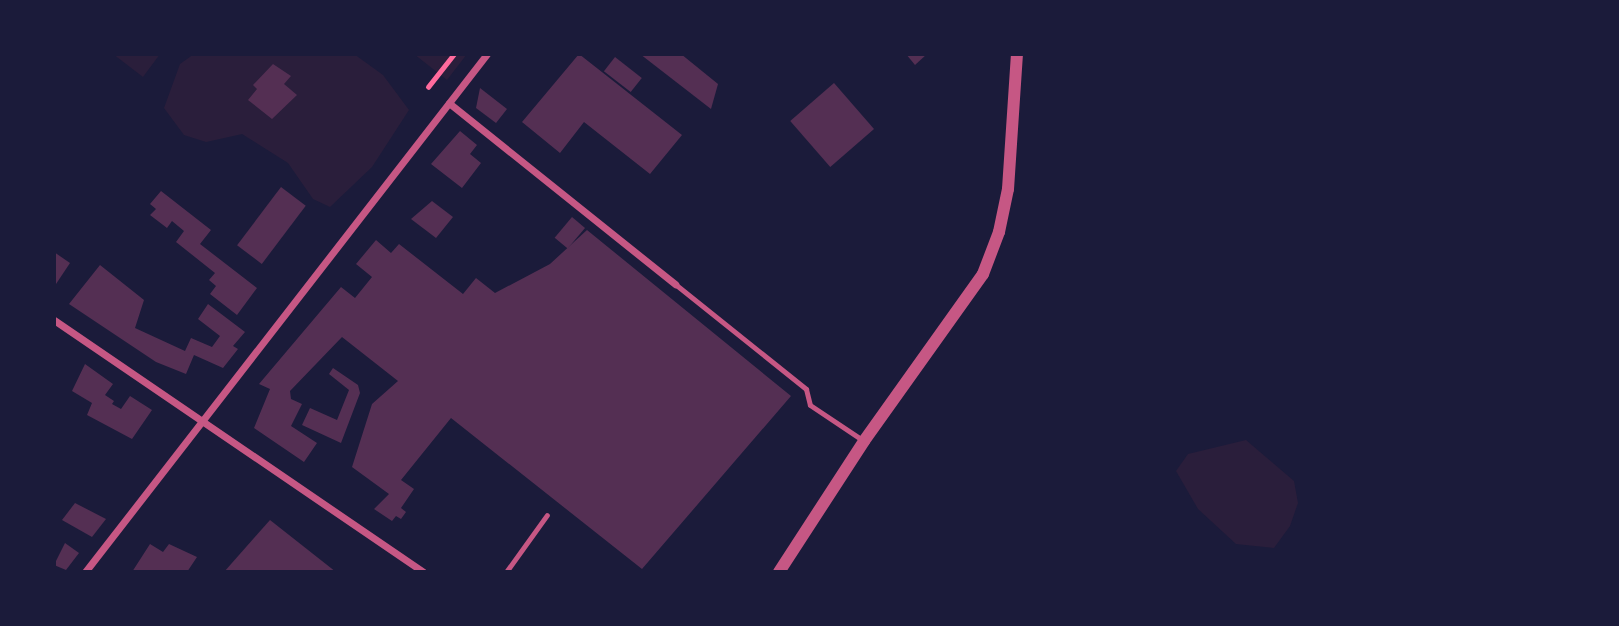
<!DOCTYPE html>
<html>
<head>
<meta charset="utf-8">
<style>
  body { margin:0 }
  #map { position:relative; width:1619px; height:626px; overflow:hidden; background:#1b1b3a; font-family:"Archivo Narrow",sans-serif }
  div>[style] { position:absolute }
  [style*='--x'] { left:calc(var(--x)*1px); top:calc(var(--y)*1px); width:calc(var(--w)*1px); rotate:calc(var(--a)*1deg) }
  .green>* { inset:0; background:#2a1e3b }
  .building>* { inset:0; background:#542f53; transform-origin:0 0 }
  .path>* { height:4.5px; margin:-2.25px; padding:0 2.25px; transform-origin:2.25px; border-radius:2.25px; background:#ff6b9d }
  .service>* { height:5px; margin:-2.5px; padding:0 2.5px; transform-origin:2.5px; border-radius:2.5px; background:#c65784 }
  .minor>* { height:7px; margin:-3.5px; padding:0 3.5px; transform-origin:3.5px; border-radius:3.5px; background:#c65784 }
  .tertiary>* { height:12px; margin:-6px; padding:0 6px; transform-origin:6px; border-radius:6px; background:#c65784 }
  span { translate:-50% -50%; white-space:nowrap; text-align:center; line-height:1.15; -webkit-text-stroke:7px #1b1b3a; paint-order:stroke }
  .frame { position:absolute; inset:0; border:56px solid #1b1b3a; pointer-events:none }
</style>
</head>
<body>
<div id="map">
  <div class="green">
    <div style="clip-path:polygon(113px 54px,160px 54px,143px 77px)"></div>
    <div style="clip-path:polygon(194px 54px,354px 54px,383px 75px,409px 110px,372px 167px,330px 207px,313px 199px,288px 163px,242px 134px,206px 142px,184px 135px,164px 108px,180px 64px)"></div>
    <div style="clip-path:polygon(414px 54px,467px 54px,447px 80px)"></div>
    <div style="clip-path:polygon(1246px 440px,1294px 481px,1298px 503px,1290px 526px,1274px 548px,1236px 544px,1198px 509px,1176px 471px,1188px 454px)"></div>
  </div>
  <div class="building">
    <div style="clip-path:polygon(579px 54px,682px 135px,650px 174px,584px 122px,560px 153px,522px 122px)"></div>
    <div style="clip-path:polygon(640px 54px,681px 54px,718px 84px,711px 109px)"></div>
    <div style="clip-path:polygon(906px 54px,927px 54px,915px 65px)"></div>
    <div style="left:615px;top:57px;width:34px;height:18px;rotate:38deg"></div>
    <div style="clip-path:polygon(273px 64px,291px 76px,284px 84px,297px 95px,272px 119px,248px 100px,257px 89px,253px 85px)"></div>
    <div style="left:834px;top:83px;width:61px;height:58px;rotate:49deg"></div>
    <div style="clip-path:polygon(480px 88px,507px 109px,496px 123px,476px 108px)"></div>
    <div style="clip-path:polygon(460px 131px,477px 145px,470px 154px,481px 163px,462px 188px,431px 164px)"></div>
    <div style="left:281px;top:187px;width:31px;height:73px;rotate:37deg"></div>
    <div style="clip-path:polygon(161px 191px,211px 230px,200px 244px,257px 288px,237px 315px,210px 294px,216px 286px,209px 280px,215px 273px,176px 242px,184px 231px,172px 221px,167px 228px,150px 215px,156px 209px,150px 204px)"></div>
    <div style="clip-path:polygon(432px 201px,453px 217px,436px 238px,411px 219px)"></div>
    <div style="left:572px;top:217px;width:17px;height:27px;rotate:40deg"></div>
    <div style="clip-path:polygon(587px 230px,791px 396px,642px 569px,451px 418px,401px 480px,414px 489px,401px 508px,406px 512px,401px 519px,396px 516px,392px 521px,374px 509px,389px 494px,352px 467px,372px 404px,398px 381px,342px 337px,290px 391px,291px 399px,302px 404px,291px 426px,317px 443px,304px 462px,254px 428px,270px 389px,259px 384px,341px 287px,355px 298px,372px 277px,356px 264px,376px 240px,391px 253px,399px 244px,463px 294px,476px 278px,495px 293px,550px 264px)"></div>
    <div style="clip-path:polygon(54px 252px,70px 263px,54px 287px)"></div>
    <div style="clip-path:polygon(100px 265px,144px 300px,135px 328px,185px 351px,191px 338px,212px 347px,220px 336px,198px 319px,208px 304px,245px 332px,233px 346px,238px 349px,223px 368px,194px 355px,186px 374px,156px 362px,69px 304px)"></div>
    <div style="clip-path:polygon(85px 364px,113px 384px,105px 395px,114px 401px,112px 404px,121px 409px,130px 396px,152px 410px,132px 439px,87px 415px,92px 403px,72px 391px)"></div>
    <div style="clip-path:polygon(333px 368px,358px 385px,360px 393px,341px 443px,302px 425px,310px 408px,337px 420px,349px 390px,329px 374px)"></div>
    <div style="clip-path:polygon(75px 503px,106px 519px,92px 537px,62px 520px)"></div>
    <div style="clip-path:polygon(270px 520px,336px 572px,224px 572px)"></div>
    <div style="clip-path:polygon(65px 543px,79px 553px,66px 570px,54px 565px)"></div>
    <div style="clip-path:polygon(150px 544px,163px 552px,169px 544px,197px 557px,187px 572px,132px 572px)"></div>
  </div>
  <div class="path">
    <div style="--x:428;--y:87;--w:42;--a:-51.8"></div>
  </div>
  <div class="service">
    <div style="--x:675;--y:284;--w:168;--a:38.7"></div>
    <div style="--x:806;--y:389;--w:16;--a:76"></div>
    <div style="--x:810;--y:405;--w:65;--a:33.7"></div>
    <div style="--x:506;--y:572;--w:70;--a:-54.3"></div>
  </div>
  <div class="minor">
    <div style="--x:449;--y:103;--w:290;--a:38.7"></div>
    <div style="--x:54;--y:320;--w:447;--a:34.3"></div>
    <div style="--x:85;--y:572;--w:656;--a:-52.19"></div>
  </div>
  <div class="tertiary">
    <div style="--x:779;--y:572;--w:156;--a:-57"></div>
    <div style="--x:864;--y:441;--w:205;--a:-54.5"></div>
    <div style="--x:983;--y:274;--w:45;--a:-69.1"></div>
    <div style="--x:999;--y:232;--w:44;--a:-78.2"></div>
    <div style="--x:1008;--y:189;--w:135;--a:-86.2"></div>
  </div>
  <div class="frame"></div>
</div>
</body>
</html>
